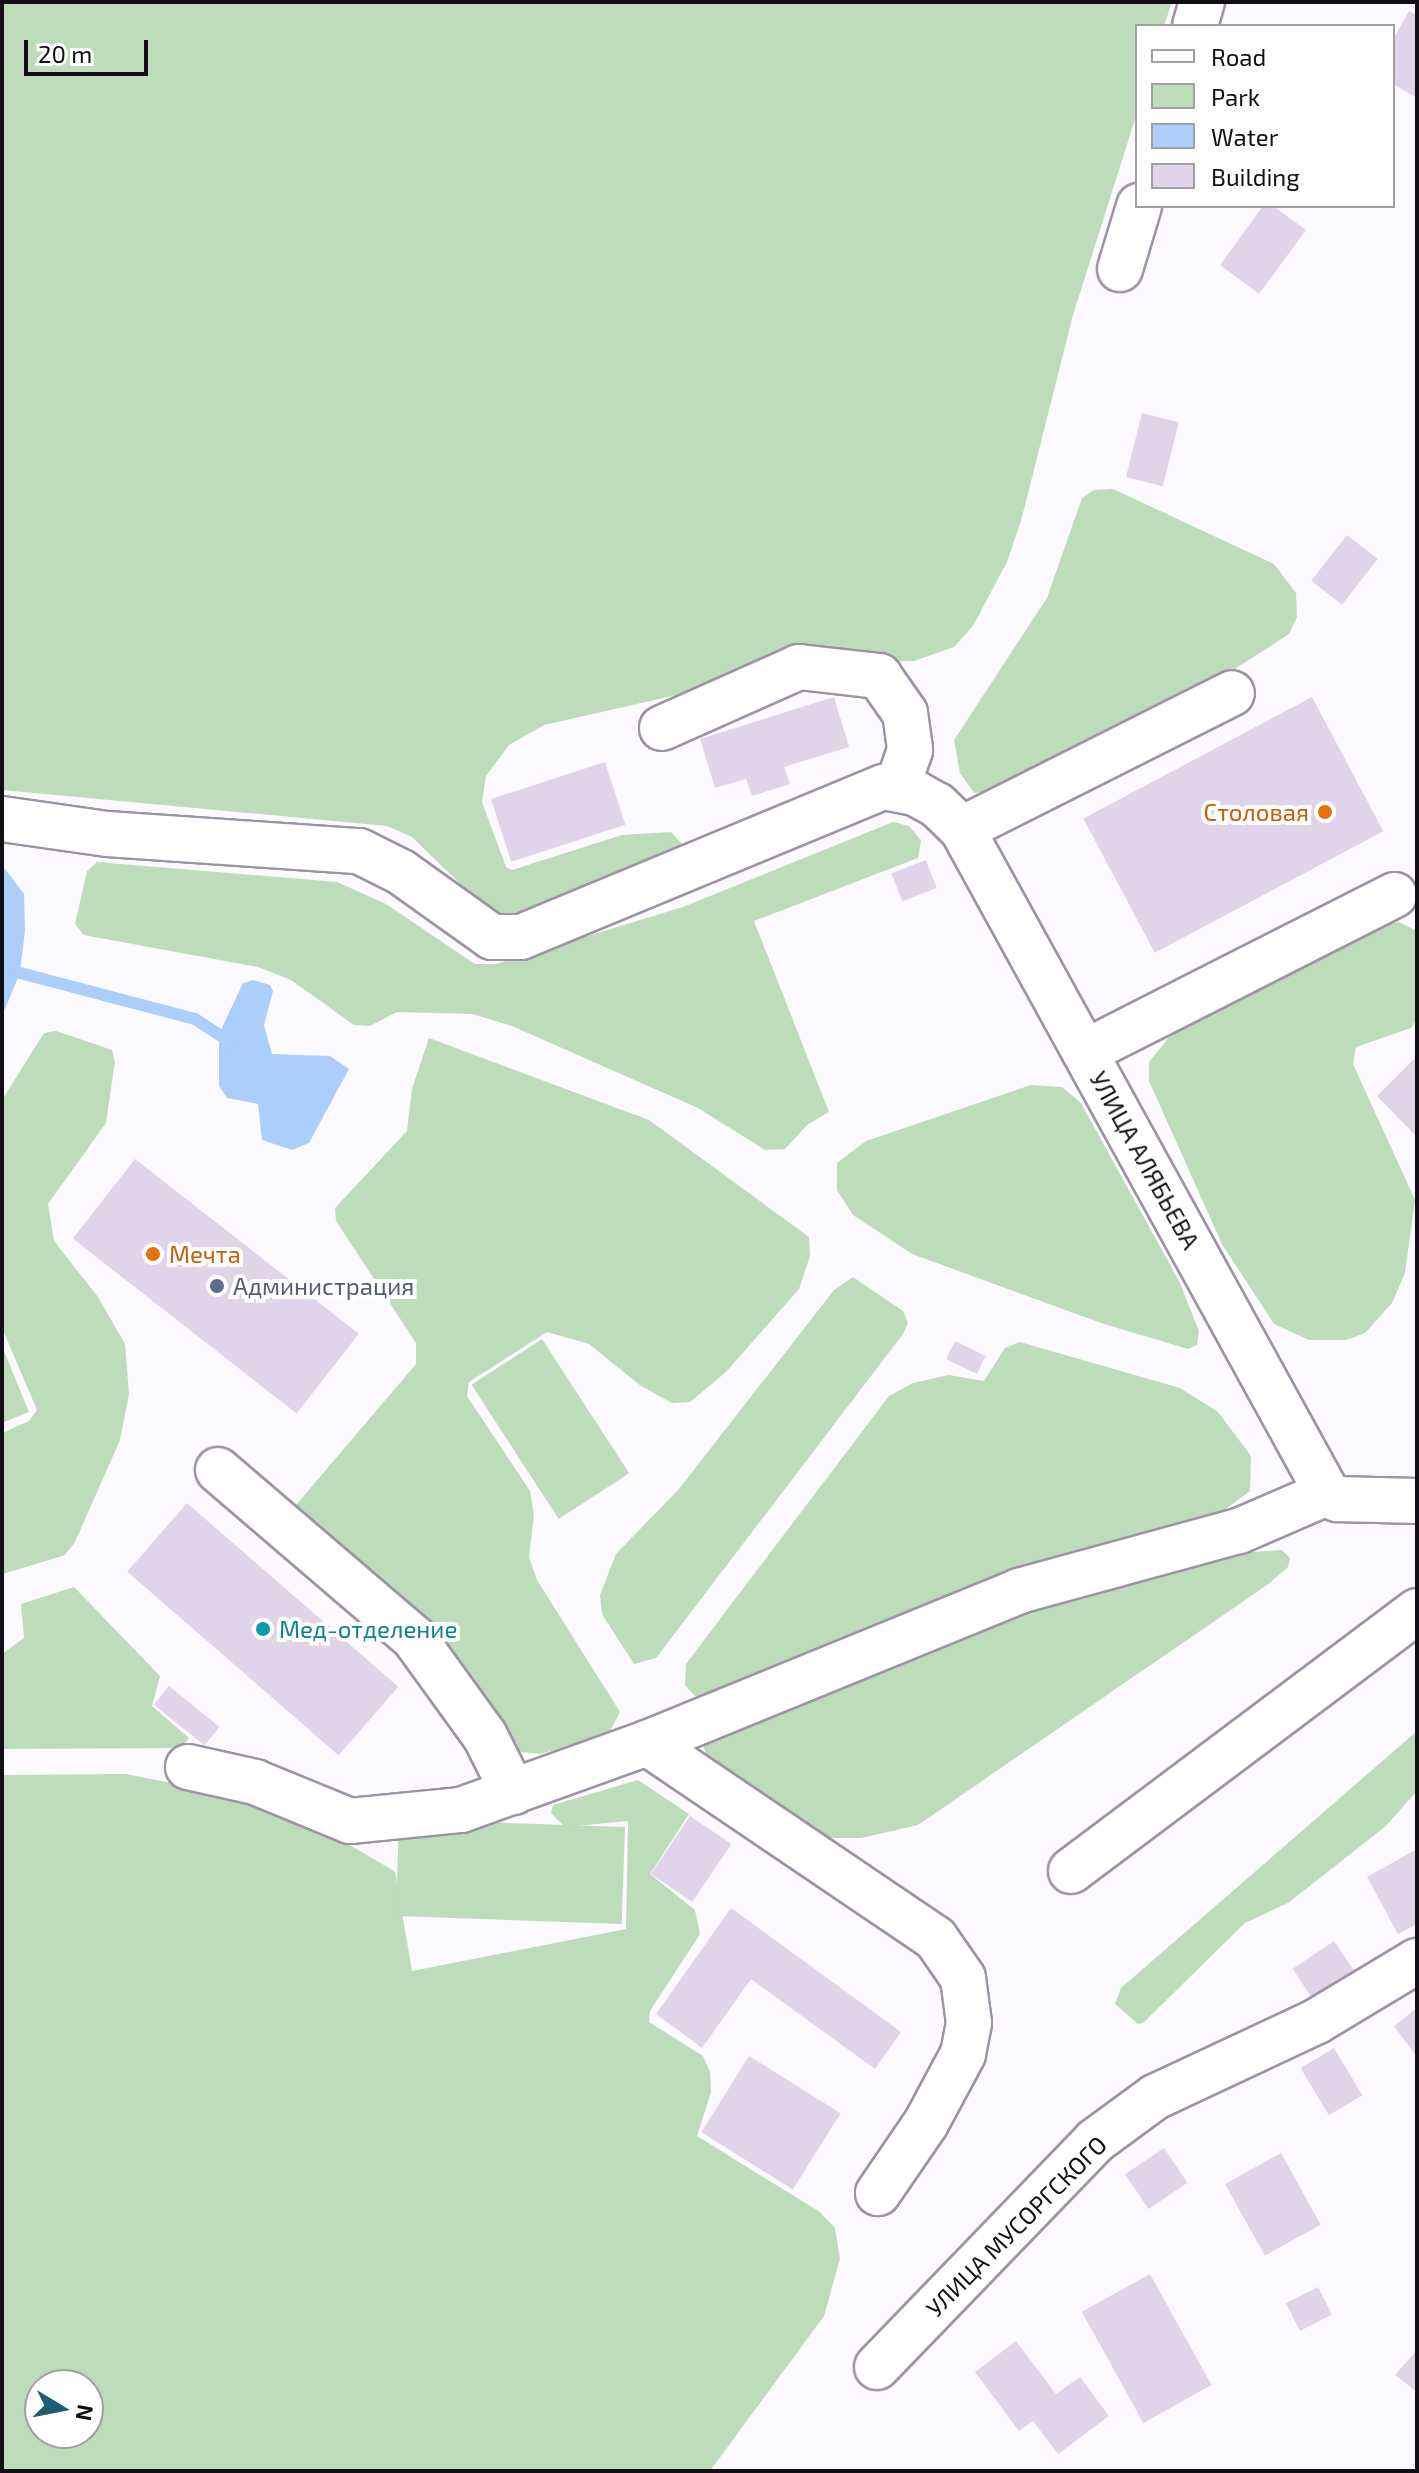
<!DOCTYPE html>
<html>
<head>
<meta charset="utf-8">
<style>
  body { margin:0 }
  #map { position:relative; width:1419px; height:2473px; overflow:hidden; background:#fcfafe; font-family:"Exo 2",sans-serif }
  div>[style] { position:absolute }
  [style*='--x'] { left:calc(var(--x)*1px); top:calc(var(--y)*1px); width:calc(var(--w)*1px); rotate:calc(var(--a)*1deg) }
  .green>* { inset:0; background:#bcdcba; transform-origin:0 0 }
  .water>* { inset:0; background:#abcefb }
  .stream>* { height:12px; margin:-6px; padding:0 6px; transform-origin:6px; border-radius:6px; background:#abcefb }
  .building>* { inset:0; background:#e0d4e9; transform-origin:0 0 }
  .roads { filter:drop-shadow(2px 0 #9e92a5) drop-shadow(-2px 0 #9e92a5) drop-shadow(0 2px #9e92a5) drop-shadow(0 -2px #9e92a5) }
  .minor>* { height:44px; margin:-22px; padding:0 22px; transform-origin:22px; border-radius:22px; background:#fff }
  .dots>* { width:22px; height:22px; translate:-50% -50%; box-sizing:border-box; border:4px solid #fff; border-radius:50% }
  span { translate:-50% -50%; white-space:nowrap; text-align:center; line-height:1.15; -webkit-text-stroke:8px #fff; paint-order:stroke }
  .food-label { font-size:24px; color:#c56008 }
  .right { translate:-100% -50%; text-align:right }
  .left { translate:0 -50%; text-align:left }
  .street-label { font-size:24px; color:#120e15 }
  .service-label { font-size:24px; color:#4e5e75 }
  .culture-label { font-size:24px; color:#0d838f }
  .frame { position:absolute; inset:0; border:4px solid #120e15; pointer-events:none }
  .legend { position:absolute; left:1135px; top:24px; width:260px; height:184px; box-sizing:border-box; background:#fff; border:2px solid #a09fa1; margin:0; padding:10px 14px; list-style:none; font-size:24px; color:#120e15 }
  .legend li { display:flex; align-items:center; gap:16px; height:40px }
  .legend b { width:40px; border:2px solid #a09fa1 }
  .north { position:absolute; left:24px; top:2369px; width:80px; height:80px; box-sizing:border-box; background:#fff; border:2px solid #a09fa1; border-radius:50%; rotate:100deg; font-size:22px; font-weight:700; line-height:32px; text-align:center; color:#120e15 }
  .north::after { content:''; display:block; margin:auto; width:28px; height:36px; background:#1b5e72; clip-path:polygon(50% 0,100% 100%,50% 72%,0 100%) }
  .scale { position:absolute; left:24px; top:40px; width:124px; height:36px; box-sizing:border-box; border:4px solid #120e15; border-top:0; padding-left:10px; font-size:24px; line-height:28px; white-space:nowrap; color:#120e15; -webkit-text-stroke:6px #fff; paint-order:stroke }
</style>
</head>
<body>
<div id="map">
  <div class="green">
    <div style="clip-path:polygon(2px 2px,1172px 2px,1164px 26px,1137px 26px,1137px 113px,1073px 315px,1021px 521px,1007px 562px,973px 626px,954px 647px,914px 661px,814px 664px,544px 725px,509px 745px,486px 776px,482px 802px,506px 867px,512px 870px,622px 835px,671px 832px,683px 845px,681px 855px,516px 919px,483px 906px,412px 837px,387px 826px,2px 790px)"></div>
    <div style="clip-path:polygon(1113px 489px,1274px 564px,1296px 593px,1297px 617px,1289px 634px,1227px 674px,998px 791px,974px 793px,960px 773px,954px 740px,1047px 598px,1082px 498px,1094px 490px)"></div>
    <div style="clip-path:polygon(893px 822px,909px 826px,921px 840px,918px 858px,754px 921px,829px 1112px,807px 1125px,785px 1149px,765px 1150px,698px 1108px,512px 1026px,473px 1014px,397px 1012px,370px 1026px,354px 1025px,291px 980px,258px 967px,84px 935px,75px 924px,87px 871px,97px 862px,337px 882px,386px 904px,475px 964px,496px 964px,683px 907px)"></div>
    <div style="clip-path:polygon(1399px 922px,1417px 931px,1417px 1019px,1411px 1028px,1356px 1047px,1353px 1064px,1415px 1200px,1405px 1273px,1392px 1303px,1365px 1333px,1346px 1340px,1309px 1340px,1274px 1324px,1222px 1244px,1149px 1081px,1149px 1062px,1178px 1026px,1375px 926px)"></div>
    <div style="clip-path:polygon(56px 1031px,112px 1050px,115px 1062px,106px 1123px,48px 1204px,54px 1241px,98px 1297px,125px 1344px,129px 1394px,120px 1440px,75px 1542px,65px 1555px,3px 1574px,2px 1433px,29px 1421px,37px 1410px,2px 1328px,2px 1100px,44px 1033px)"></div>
    <div style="clip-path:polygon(429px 1038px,649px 1120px,809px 1237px,810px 1256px,799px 1289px,726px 1372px,690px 1402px,672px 1403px,641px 1386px,589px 1344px,547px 1332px,469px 1382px,467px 1396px,530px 1491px,534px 1515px,529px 1557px,537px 1580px,620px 1712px,608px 1735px,540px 1754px,521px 1752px,494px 1729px,296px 1516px,296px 1505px,416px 1364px,416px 1343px,336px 1221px,335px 1208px,407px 1131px,412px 1089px)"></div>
    <div style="clip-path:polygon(1031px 1085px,1062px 1087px,1081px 1103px,1179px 1281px,1199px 1331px,1197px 1345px,1188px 1349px,1104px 1324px,912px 1254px,853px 1215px,837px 1190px,837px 1163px,866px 1141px)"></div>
    <div style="clip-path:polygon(853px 1277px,903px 1311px,908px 1323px,903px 1334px,656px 1658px,634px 1664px,602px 1614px,600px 1595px,616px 1554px,679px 1489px,834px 1290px)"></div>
    <div style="left:542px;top:1339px;width:160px;height:84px;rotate:57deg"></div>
    <div style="clip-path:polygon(1020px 1342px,1180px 1388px,1218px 1412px,1251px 1456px,1250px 1491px,1215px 1517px,1018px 1573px,884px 1622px,707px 1699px,695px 1696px,685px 1685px,686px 1664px,889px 1396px,913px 1383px,949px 1375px,984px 1381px,1005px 1348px)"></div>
    <div style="clip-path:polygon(2px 1346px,29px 1412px,2px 1423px)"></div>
    <div style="clip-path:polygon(1282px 1550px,1290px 1558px,1288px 1567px,1267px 1585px,918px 1825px,861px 1838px,823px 1838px,709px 1763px,703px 1745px,721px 1735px,1028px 1608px,1236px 1553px)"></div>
    <div style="clip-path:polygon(74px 1587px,160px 1676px,152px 1706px,189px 1738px,182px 1748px,2px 1749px,2px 1654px,24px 1638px,21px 1604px)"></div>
    <div style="clip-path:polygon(1417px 1731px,1417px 1791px,1386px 1826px,1288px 1903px,1245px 1923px,1143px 2023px,1138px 2024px,1115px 2004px,1121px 1988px)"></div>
    <div style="clip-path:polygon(evenodd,126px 1774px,252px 1799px,322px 1829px,384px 1865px,395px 1872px,412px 1971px,626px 1929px,628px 1821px,565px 1827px,551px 1813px,553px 1805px,638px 1780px,689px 1814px,650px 1874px,695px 1910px,700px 1934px,650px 2011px,649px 2022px,703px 2056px,710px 2072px,711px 2092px,697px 2136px,820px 2212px,835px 2228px,840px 2259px,824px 2316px,710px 2471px,2px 2471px,2px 1775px,126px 1774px,40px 2385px,88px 2385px,88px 2433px,40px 2433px,40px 2385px)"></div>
    <div style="left:625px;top:1827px;width:97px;height:226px;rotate:92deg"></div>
  </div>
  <div class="water">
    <div style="clip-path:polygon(2px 865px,24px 894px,25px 930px,20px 973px,2px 1016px)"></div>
    <div style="clip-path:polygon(253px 980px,270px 985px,273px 991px,264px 1025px,272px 1054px,330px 1056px,349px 1069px,309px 1143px,292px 1150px,262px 1140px,258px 1104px,227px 1098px,219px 1086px,219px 1034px,243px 983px)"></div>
  </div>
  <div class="stream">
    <div style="--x:20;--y:973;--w:181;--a:14.7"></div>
    <div style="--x:195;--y:1019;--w:44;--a:33"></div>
  </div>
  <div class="building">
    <div style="clip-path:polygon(1409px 11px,1417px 15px,1417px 98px,1393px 84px,1393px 39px)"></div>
    <div style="clip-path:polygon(1263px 206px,1273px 206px,1306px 230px,1259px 294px,1220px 265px)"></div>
    <div style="left:1142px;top:413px;width:38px;height:66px;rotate:14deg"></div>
    <div style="left:1347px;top:535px;width:39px;height:58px;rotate:38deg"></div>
    <div style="clip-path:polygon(834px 697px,849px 747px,784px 767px,790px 784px,752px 796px,746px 779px,715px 788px,700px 739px)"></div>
    <div style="left:1312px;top:697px;width:152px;height:259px;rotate:62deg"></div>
    <div style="left:605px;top:762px;width:66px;height:120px;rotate:72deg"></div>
    <div style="left:926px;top:860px;width:30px;height:37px;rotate:69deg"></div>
    <div style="clip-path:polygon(1417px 1056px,1417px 1137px,1377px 1096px)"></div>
    <div style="left:135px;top:1159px;width:284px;height:101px;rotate:38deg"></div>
    <div style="left:955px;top:1341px;width:34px;height:20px;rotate:26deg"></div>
    <div style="left:187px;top:1503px;width:280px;height:91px;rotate:41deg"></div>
    <div style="left:169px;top:1686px;width:65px;height:24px;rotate:39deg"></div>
    <div style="left:690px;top:1816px;width:50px;height:70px;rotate:34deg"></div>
    <div style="clip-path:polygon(1417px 1849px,1417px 1924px,1398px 1934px,1367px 1877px)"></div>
    <div style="clip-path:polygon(731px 1908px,901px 2032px,875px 2069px,751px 1979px,702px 2048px,656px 2014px)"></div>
    <div style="left:1334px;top:1941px;width:36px;height:50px;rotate:56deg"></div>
    <div style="clip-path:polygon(1417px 2008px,1417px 2057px,1394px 2026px)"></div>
    <div style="left:1334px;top:2048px;width:55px;height:39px;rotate:59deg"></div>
    <div style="left:749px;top:2056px;width:108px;height:90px;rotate:32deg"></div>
    <div style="left:1164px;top:2148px;width:42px;height:47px;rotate:56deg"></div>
    <div style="left:1281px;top:2153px;width:82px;height:64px;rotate:61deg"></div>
    <div style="left:1150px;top:2274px;width:127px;height:78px;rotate:61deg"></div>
    <div style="left:1318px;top:2287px;width:31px;height:36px;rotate:63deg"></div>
    <div style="clip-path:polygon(1016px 2341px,1056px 2394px,1080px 2377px,1109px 2416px,1058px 2454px,1033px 2421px,1019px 2431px,975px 2372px)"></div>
    <div style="clip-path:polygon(1417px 2350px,1417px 2392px,1395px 2375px)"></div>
  </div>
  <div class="roads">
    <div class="minor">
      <div style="--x:1195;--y:26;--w:25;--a:-74"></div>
      <div style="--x:1120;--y:269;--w:66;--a:-73.2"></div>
      <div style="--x:662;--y:728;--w:150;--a:-24"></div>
      <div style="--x:799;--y:667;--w:81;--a:6.4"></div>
      <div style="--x:879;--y:676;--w:45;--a:54.9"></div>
      <div style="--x:905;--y:713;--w:37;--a:82"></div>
      <div style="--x:910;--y:750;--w:39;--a:109"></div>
      <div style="--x:2;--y:819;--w:106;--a:8.1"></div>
      <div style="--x:107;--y:834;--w:253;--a:3.9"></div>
      <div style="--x:359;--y:851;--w:47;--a:26.6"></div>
      <div style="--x:401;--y:872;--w:112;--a:35.5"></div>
      <div style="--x:492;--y:937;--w:29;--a:0"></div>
      <div style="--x:521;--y:937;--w:393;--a:-22.5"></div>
      <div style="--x:884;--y:787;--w:32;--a:11"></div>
      <div style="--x:915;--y:793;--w:25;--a:29"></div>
      <div style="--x:937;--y:805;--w:35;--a:44"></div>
      <div style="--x:962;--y:829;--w:758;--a:61.2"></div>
      <div style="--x:1327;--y:1493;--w:12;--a:31"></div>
      <div style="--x:1337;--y:1499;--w:80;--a:1.4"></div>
      <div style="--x:962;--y:829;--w:302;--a:-26.7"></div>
      <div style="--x:1085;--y:1052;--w:347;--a:-26.9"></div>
      <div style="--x:218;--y:1470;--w:258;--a:40.6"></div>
      <div style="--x:414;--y:1638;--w:121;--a:54.1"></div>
      <div style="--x:485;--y:1736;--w:63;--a:63.4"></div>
      <div style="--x:647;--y:1743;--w:349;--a:34.1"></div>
      <div style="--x:936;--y:1939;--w:47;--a:55.3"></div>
      <div style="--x:963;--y:1978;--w:45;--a:82.4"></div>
      <div style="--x:969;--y:2023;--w:32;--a:101"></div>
      <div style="--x:963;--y:2054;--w:78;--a:118.2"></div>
      <div style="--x:926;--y:2123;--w:85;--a:124.4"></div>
      <div style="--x:188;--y:1767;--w:69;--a:12.6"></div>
      <div style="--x:255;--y:1782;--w:103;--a:22.3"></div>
      <div style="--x:350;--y:1821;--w:112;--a:-5.7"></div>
      <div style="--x:461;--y:1810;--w:198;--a:-19.8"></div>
      <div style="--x:647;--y:1743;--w:402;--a:-22.2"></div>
      <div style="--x:1019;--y:1591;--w:228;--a:-15.3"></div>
      <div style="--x:1239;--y:1531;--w:96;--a:-23.4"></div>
      <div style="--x:1071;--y:1871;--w:433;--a:-36.9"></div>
      <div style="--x:877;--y:2367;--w:314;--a:-46"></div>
      <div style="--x:1095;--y:2141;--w:74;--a:-36.3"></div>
      <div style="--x:1155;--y:2097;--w:179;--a:-25.1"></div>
      <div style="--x:1317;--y:2021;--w:117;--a:-31"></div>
    </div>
  </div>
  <div class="dots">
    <div style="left:1325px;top:812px;background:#e8710a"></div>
    <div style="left:153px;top:1254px;background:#e8710a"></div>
    <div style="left:217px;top:1286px;background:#5c6f8a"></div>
    <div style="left:263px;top:1629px;background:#0f9aa8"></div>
  </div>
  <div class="food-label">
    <span class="right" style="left:1309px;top:812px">Столовая</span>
    <span class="left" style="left:169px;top:1254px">Мечта</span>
  </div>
  <div class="street-label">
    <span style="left:1145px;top:1160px;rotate:61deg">УЛИЦА АЛЯБЬЕВА</span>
    <span style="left:1016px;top:2226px;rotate:-45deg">УЛИЦА МУСОРГСКОГО</span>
  </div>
  <div class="service-label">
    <span class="left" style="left:233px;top:1286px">Администрация</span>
  </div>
  <div class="culture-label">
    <span class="left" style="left:279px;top:1629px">Мед-отделение</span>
  </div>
  <div class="frame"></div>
  <ul class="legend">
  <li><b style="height:10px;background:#fff"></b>Road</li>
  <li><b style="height:22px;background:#bcdcba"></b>Park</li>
  <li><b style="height:22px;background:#abcefb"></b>Water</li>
  <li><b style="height:22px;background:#e0d4e9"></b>Building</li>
  </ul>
  <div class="north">N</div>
  <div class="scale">20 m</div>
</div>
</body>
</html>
